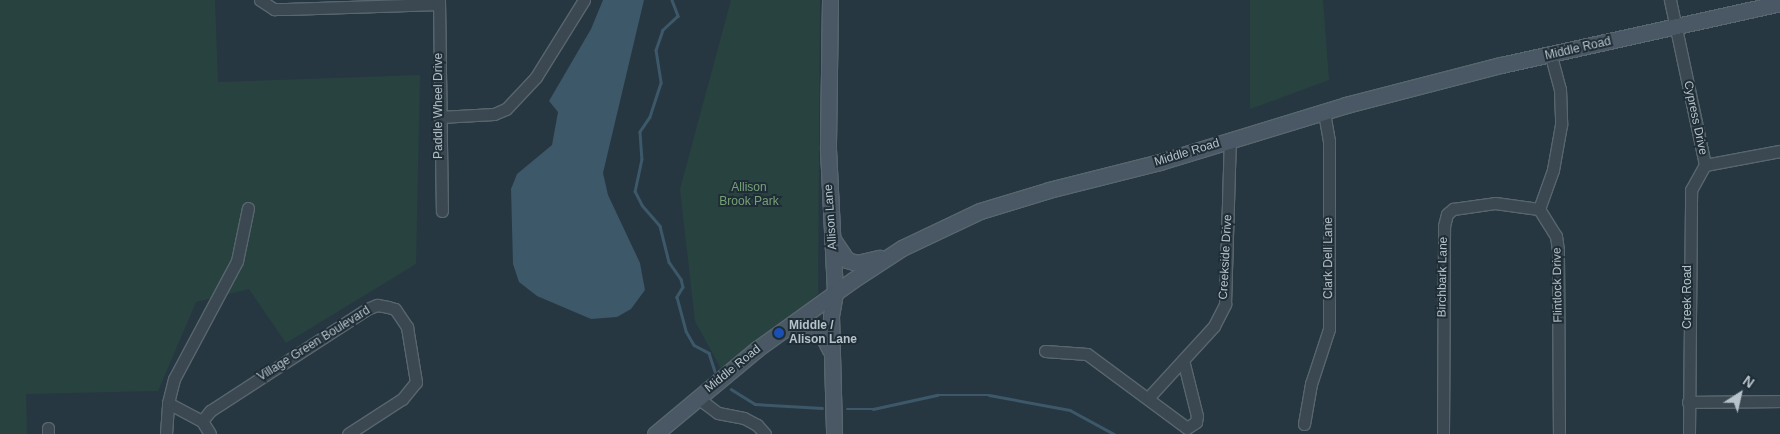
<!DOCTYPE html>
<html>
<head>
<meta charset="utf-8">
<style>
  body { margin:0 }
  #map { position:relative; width:1780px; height:434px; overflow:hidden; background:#263741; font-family:Arial,sans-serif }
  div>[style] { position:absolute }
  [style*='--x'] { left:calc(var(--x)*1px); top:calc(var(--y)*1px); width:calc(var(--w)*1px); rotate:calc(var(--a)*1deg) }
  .green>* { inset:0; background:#284240 }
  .water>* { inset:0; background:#3c5869 }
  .stream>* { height:2.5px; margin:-1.25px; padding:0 1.25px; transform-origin:1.25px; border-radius:1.25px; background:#3c5869 }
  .roads { filter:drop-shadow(1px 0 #58666e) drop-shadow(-1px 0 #58666e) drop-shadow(0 1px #58666e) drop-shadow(0 -1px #58666e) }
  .street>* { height:11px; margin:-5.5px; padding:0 5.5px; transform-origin:5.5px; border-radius:5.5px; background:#3b4851 }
  .secondary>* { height:15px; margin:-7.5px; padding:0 7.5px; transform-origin:7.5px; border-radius:7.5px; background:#495864 }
  .dots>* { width:14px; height:14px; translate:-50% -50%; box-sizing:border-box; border:2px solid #1f2d36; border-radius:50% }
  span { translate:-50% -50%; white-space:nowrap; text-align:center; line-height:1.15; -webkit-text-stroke:4px #1f2d36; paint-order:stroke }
  .street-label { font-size:12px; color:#b7c3cb }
  .park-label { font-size:12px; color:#76a177 }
  .poi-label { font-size:12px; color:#b7c3cb; font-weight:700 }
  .left { translate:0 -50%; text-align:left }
  .north { position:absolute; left:1715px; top:369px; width:50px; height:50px; -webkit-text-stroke:4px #1f2d36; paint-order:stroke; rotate:35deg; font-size:14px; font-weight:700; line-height:20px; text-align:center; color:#b7c3cb }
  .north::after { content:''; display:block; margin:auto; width:18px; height:22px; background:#b7c3cb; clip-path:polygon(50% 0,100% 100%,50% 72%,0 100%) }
</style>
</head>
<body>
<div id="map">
  <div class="green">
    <div style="clip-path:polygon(0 0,215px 0,218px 82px,420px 75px,416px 264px,286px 343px,249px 289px,196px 302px,158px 391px,26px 394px,27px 434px,0 434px)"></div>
    <div style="clip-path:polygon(731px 0,820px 0,818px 294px,725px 376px,695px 321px,680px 189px)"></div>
    <div style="clip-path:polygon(1250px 0,1323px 0,1329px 80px,1250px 109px)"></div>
  </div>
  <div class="water">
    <div style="clip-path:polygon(603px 0,644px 0,603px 173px,608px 195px,640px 263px,645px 290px,631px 309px,617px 317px,591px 319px,537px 296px,519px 282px,513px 264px,511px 189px,517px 174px,552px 145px,558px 112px,549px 101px,591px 29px)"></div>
  </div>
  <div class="stream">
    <div style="--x:672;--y:0;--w:17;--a:69"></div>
    <div style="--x:678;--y:16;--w:21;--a:137"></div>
    <div style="--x:663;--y:30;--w:21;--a:109"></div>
    <div style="--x:656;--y:50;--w:33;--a:81"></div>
    <div style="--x:661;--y:83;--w:36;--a:108"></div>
    <div style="--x:650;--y:117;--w:18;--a:124"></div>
    <div style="--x:640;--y:132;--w:27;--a:86"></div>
    <div style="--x:642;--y:159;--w:33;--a:102"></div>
    <div style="--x:635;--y:191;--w:16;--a:63"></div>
    <div style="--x:642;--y:205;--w:28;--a:49"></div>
    <div style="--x:660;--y:226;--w:37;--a:76"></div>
    <div style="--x:669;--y:262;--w:21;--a:55"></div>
    <div style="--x:681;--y:279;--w:8;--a:76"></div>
    <div style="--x:683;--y:287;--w:12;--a:121"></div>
    <div style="--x:677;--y:297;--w:35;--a:75"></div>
    <div style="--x:686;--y:331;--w:16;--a:60"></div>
    <div style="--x:694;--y:345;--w:17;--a:28"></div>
    <div style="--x:709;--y:353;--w:19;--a:72"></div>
    <div style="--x:731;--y:389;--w:28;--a:32"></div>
    <div style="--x:755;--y:404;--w:67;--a:3.4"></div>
    <div style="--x:847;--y:409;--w:26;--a:0"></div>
    <div style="--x:873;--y:409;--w:66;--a:-12.3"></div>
    <div style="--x:937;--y:395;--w:52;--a:0"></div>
    <div style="--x:989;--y:395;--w:82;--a:10.5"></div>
    <div style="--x:1070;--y:410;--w:50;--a:28.6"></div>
  </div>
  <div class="roads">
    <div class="street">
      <div style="--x:260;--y:0;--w:17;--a:33"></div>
      <div style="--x:274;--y:9;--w:12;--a:0"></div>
      <div style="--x:286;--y:9;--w:153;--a:-1.9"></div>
      <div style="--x:439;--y:0;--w:211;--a:89.2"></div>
      <div style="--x:1670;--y:0;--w:169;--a:78"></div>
      <div style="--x:1551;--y:56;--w:34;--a:75"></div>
      <div style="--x:1560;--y:89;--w:36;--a:88"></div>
      <div style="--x:1561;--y:125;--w:46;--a:100.1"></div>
      <div style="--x:1553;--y:170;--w:41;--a:109.7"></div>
      <div style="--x:1539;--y:209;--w:32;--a:58"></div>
      <div style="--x:1556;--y:236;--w:15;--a:82"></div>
      <div style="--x:1558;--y:251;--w:183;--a:89.7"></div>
      <div style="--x:440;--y:117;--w:54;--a:-3.2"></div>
      <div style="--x:494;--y:114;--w:13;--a:-23"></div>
      <div style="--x:506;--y:109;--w:44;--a:-46.8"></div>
      <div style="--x:536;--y:77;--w:91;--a:-58.1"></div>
      <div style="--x:1705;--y:165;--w:76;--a:-10.6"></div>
      <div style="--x:1045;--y:351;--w:42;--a:4.1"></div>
      <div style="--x:1087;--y:354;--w:124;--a:36.5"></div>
      <div style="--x:1187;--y:428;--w:11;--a:-34"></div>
      <div style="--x:1196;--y:422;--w:6;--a:-81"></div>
      <div style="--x:1197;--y:416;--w:58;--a:-104"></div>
      <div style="--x:1149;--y:397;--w:96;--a:-47.5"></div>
      <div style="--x:1214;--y:326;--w:25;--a:-63"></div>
      <div style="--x:1225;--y:304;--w:164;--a:-88.3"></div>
      <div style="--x:698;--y:398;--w:25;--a:37"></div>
      <div style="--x:718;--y:413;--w:26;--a:11"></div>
      <div style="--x:744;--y:418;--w:15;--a:28"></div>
      <div style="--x:757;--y:425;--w:12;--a:48"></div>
      <div style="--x:1688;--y:402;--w:92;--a:-0.6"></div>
      <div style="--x:168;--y:403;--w:38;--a:28"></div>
      <div style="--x:202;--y:421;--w:15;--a:58"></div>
      <div style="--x:202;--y:421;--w:13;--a:-51"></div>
      <div style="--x:210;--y:411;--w:187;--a:-33"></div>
      <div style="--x:367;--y:309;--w:11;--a:-22"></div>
      <div style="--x:377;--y:305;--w:11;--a:10"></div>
      <div style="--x:388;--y:307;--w:7;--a:16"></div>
      <div style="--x:395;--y:309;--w:22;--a:56"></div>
      <div style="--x:407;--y:327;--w:56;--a:80.7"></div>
      <div style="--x:416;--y:382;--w:22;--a:129"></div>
      <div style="--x:402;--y:399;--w:64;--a:147.1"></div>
      <div style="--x:1304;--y:424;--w:41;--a:-80.1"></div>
      <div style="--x:1311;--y:384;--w:58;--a:-71.9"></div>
      <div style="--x:1329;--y:329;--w:188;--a:-90"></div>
      <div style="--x:1329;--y:141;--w:29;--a:-100"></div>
      <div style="--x:48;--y:434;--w:6;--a:-90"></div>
      <div style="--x:166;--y:434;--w:31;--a:-86"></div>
      <div style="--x:168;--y:403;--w:25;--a:-76"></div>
      <div style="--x:174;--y:379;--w:134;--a:-61.9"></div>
      <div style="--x:237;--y:261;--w:54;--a:-78.3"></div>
      <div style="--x:1443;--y:434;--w:208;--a:-89.7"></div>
      <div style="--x:1444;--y:226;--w:12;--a:-76"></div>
      <div style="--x:1447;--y:214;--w:8;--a:-40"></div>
      <div style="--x:1453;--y:209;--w:42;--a:-8.1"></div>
      <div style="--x:1495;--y:203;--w:44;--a:7.8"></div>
      <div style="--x:1689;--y:434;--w:244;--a:-89.5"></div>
      <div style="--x:1691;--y:190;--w:29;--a:-61"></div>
    </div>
    <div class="secondary">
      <div style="--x:830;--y:0;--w:149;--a:90.8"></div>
      <div style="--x:828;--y:149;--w:144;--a:87.2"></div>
      <div style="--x:835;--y:293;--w:23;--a:100"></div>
      <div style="--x:831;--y:316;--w:118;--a:88.5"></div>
      <div style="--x:834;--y:241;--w:23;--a:56"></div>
      <div style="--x:847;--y:260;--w:10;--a:17"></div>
      <div style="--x:857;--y:263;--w:23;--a:-13"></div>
      <div style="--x:786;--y:329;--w:24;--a:-5"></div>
      <div style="--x:810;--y:327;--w:14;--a:30"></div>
      <div style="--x:822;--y:334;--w:18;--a:63"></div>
      <div style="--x:655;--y:434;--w:133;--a:-39.8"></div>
      <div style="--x:757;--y:349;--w:118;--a:-35.7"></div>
      <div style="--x:853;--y:280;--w:59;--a:-33.1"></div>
      <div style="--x:902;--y:248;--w:86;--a:-25.4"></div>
      <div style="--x:980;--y:211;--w:72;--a:-16.9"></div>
      <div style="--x:1049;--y:190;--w:114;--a:-14.2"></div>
      <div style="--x:1160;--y:162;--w:195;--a:-17"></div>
      <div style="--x:1346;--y:105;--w:160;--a:-14.5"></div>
      <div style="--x:1501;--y:65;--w:286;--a:-12.5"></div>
    </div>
  </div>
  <div class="dots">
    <div style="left:779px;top:333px;background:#1a4fb4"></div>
  </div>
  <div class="street-label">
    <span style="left:1578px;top:49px;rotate:-13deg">Middle Road</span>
    <span style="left:439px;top:106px;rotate:-90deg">Paddle Wheel Drive</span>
    <span style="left:1695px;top:118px;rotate:78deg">Cypress Drive</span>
    <span style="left:1187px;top:153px;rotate:-17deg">Middle Road</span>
    <span style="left:831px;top:217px;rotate:-94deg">Allison Lane</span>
    <span style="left:1226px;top:257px;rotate:-87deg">Creekside Drive</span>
    <span style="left:1329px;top:258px;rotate:-90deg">Clark Dell Lane</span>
    <span style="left:1443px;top:277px;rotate:-89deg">Birchbark Lane</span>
    <span style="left:1558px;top:285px;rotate:-91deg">Flintlock Drive</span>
    <span style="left:1688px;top:297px;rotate:-90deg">Creek Road</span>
    <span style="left:314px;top:344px;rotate:-32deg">Village Green Boulevard</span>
    <span style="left:733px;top:369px;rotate:-39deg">Middle Road</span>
  </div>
  <div class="park-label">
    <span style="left:749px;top:195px">Allison<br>Brook Park</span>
  </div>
  <div class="poi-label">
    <span class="left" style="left:789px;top:333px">Middle /<br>Alison Lane</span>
  </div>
  <div class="north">N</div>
</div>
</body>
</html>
